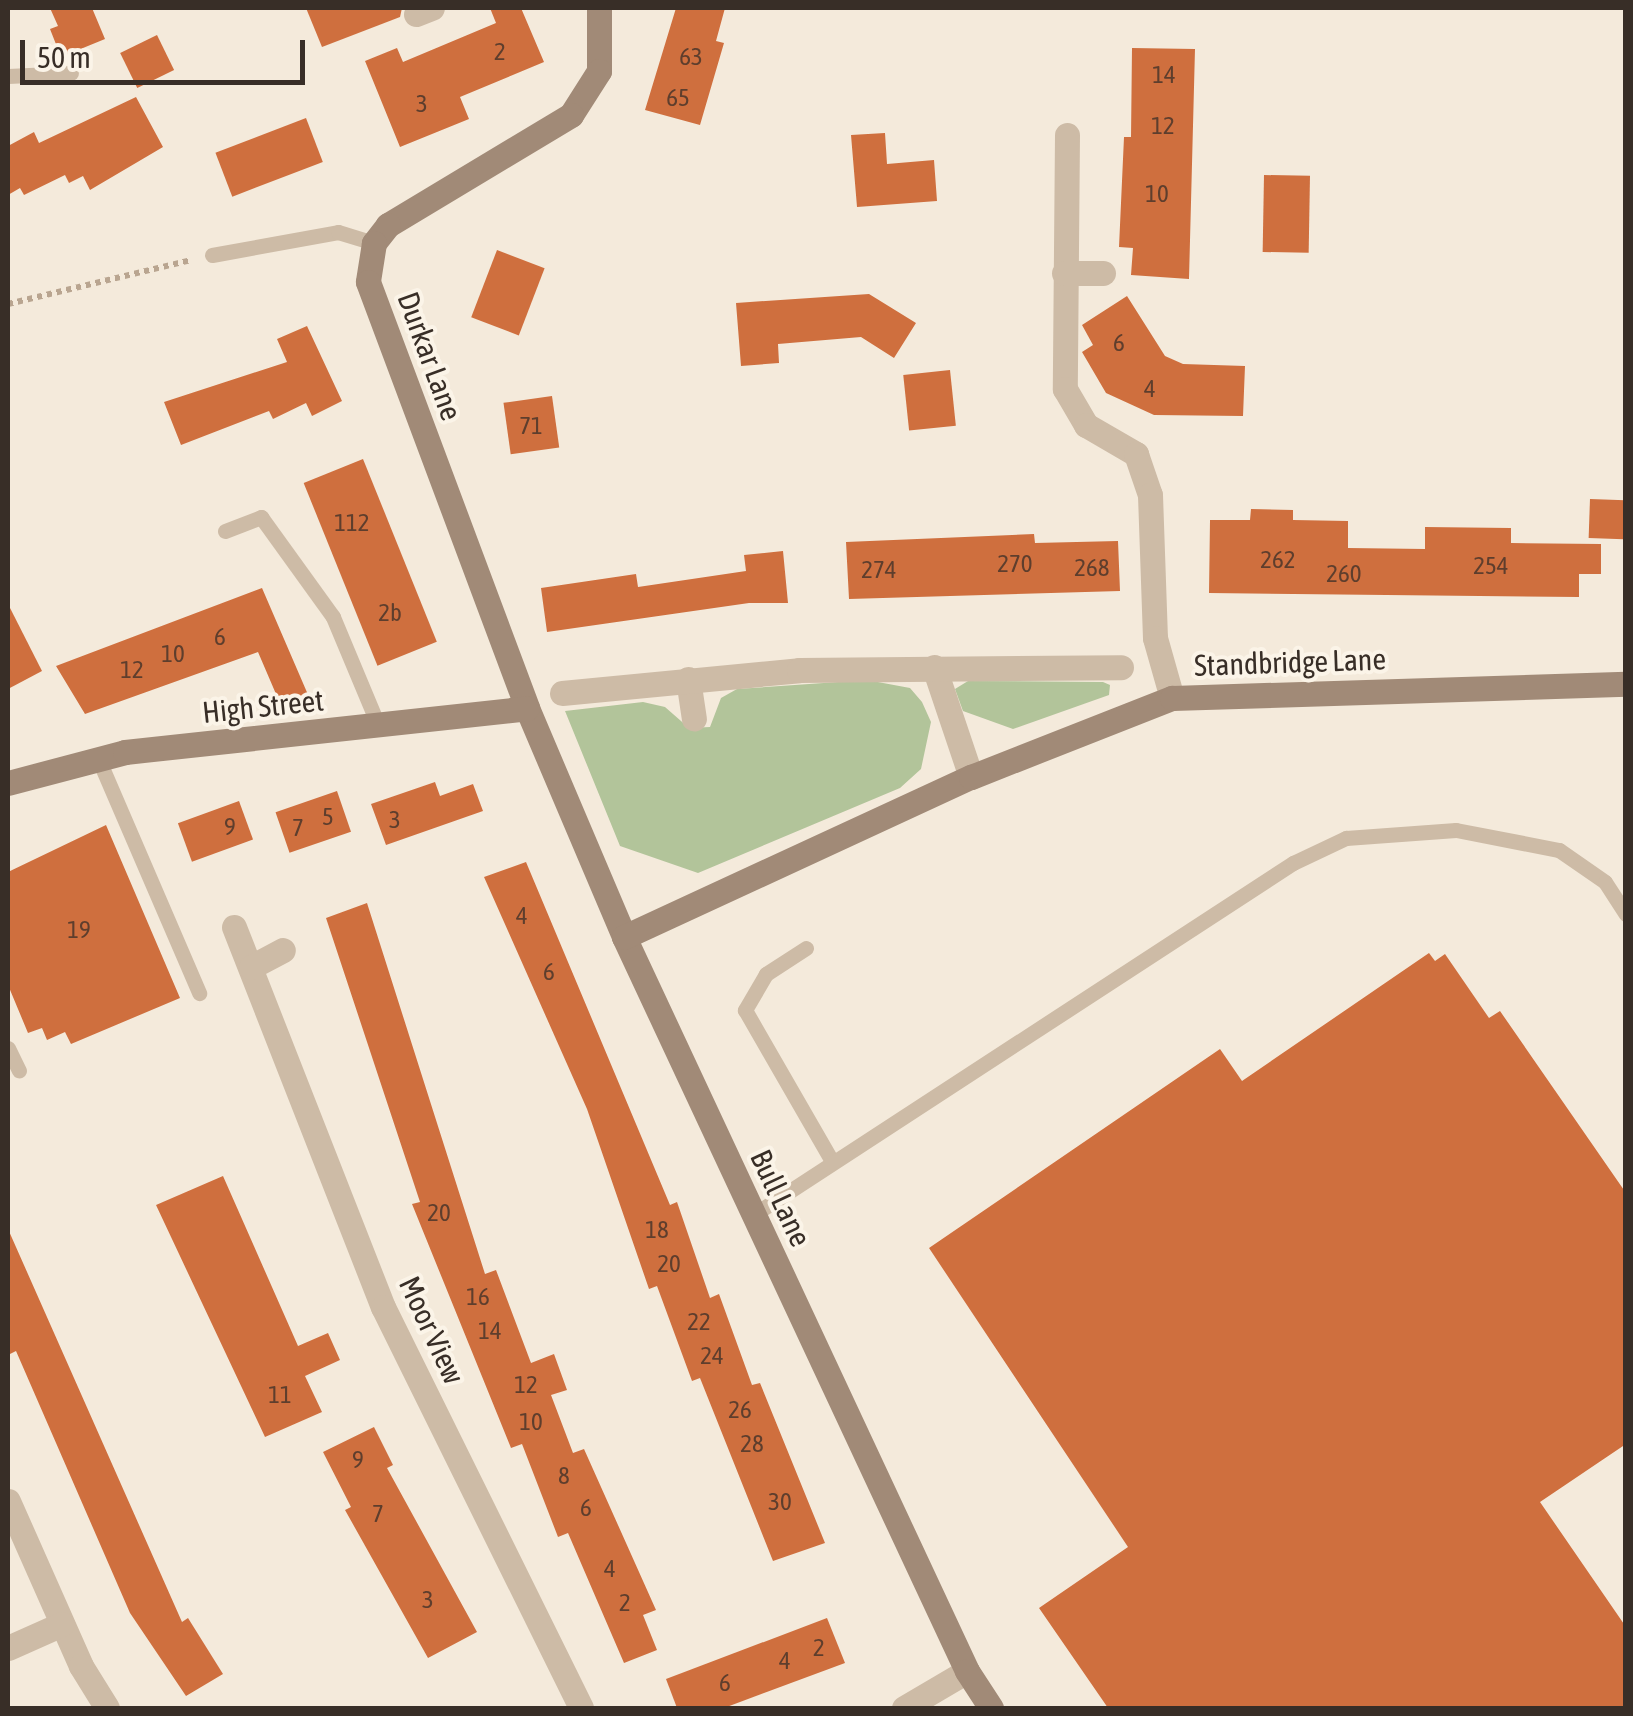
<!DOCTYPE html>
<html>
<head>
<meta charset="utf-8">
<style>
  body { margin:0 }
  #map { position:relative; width:1633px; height:1716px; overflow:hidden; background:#f4eadb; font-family:"Asap Condensed",sans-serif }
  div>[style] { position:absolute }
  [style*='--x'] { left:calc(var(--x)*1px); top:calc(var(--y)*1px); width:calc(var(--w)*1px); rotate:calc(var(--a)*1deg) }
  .green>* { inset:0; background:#b2c49a }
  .building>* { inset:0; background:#cf6f3e; transform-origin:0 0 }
  .path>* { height:6px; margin-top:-3px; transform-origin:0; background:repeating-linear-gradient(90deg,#b9a590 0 5px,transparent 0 10px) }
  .lane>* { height:15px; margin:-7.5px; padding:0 7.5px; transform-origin:7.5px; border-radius:7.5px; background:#cdbba6 }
  .street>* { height:25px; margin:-12.5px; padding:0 12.5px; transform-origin:12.5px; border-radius:12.5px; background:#cdbba6 }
  .secondary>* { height:25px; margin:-12.5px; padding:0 12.5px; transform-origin:12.5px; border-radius:12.5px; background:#a18a77 }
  span { translate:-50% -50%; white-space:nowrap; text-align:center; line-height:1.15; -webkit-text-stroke:8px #fbf4e8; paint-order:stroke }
  .number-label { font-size:25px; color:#5e3e2d }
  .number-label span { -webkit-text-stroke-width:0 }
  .street-label { font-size:30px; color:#382e27 }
  .frame { position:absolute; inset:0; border:10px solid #382e27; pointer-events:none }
  .scale { position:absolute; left:20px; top:40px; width:285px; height:45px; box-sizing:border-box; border:5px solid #382e27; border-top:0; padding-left:12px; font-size:30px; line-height:35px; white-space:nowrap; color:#382e27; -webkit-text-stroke:8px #fbf4e8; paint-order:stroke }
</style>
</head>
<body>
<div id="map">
  <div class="green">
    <div style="clip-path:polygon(867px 680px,910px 688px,922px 702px,931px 722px,921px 769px,900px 788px,698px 873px,620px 846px,565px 711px,643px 702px,665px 707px,689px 728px,710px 727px,721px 698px,737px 689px)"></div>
    <div style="clip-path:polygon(968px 681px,1103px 682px,1110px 685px,1109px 695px,1013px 729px,963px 711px,955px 689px)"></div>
  </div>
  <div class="building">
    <div style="clip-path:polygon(50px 8px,92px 8px,105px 39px,61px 57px,50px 29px,58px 26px)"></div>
    <div style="clip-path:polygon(306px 8px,402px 8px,400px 17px,322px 47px)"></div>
    <div style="clip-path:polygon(490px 8px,521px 8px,544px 62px,460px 97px,469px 119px,400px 147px,365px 61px,397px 48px,403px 62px,496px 23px)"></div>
    <div style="clip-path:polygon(676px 8px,725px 8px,716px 41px,724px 43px,700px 125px,645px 110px)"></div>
    <div style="left:157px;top:35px;width:39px;height:41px;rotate:64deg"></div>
    <div style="clip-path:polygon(1132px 48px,1195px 49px,1189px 279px,1131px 275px,1133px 248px,1119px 247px,1124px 137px,1131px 137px)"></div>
    <div style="clip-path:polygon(136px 97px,163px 147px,90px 190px,83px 176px,69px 183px,65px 175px,24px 195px,20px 188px,8px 195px,8px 146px,34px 132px,39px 143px)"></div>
    <div style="left:306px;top:118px;width:47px;height:97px;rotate:69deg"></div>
    <div style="clip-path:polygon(885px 133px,887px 164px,934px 160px,937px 201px,857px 207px,851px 135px)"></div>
    <div style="left:1264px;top:175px;width:46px;height:77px;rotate:1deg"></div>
    <div style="left:497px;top:250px;width:51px;height:72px;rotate:21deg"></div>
    <div style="clip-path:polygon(869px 294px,916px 323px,894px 358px,861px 337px,778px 344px,779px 363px,741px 366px,736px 303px)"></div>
    <div style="clip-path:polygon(1127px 296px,1165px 356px,1183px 364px,1245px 366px,1243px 416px,1154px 415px,1106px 393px,1082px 352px,1093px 345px,1082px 325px)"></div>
    <div style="clip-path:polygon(307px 326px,342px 401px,312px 416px,306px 403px,273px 419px,269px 411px,181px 445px,164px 402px,287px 362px,277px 339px)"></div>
    <div style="left:950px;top:370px;width:56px;height:47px;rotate:84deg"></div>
    <div style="left:552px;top:396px;width:52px;height:49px;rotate:82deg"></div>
    <div style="left:363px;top:459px;width:197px;height:64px;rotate:68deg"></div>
    <div style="left:1590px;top:499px;width:35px;height:39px;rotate:2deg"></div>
    <div style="clip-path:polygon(1251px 509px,1293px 510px,1293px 520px,1348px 521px,1348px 548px,1425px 549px,1425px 527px,1511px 528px,1511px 543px,1601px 544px,1601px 574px,1579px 574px,1579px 597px,1209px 593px,1210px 520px,1250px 520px)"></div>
    <div style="clip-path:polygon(1034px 534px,1035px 543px,1118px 541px,1120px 591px,849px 599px,846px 542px)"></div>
    <div style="clip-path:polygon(783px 551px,788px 603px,749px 603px,547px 632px,541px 588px,636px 574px,638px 587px,746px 571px,744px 555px)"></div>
    <div style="clip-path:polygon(262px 588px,309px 697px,282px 708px,258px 652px,85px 714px,56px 666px)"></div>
    <div style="clip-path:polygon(8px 604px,42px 671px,8px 689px)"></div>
    <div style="clip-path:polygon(435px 782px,440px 796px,473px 784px,483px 811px,386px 845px,371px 804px)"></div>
    <div style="left:337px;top:791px;width:43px;height:65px;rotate:71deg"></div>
    <div style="left:239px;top:801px;width:41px;height:65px;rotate:70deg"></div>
    <div style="clip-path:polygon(106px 825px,180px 998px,71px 1044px,65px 1032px,47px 1040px,42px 1028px,28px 1033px,8px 985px,8px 872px)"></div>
    <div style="clip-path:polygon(526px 862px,670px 1205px,677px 1202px,710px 1298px,719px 1294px,752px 1385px,760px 1383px,825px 1543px,773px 1561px,700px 1378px,692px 1381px,657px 1286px,649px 1289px,587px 1109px,484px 877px)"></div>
    <div style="clip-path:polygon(367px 903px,485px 1274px,496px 1270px,531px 1363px,554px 1354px,567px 1390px,551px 1395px,573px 1453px,584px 1449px,656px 1610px,643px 1615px,657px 1650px,624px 1663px,568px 1533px,558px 1537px,522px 1444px,511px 1448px,412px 1204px,420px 1202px,326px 918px)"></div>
    <div style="clip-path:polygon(1429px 953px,1435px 961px,1445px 954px,1489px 1018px,1500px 1011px,1626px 1193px,1626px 1444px,1540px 1502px,1626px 1627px,1626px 1708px,1108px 1708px,1039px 1608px,1128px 1547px,929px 1248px,1220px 1049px,1242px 1081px)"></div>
    <div style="clip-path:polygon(223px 1176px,298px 1346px,328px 1333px,340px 1360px,305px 1376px,322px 1412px,265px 1437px,156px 1205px)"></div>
    <div style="clip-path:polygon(8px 1229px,182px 1622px,188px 1618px,223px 1674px,186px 1696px,130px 1613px,16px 1351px,8px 1355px)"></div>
    <div style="clip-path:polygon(374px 1427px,393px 1465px,387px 1468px,477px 1632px,428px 1658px,345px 1510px,351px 1507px,323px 1452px)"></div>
    <div style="clip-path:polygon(827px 1618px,845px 1663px,724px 1708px,677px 1708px,666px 1679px)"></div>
  </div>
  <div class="path">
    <div style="--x:8;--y:304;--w:188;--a:-13.5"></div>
  </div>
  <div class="lane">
    <div style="--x:8;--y:76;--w:63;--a:-2.7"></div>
    <div style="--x:212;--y:255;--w:128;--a:-10.3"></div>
    <div style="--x:338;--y:232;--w:38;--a:17"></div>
    <div style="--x:225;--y:531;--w:39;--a:-21"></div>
    <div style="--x:261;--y:517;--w:123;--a:54.2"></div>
    <div style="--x:333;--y:617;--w:119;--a:67.3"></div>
    <div style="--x:98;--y:758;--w:256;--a:66.7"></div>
    <div style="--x:806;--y:948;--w:48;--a:147"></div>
    <div style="--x:766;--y:974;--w:42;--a:120.3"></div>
    <div style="--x:745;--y:1010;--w:174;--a:60.1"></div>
    <div style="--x:8;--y:1048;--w:25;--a:64"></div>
    <div style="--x:753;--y:1215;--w:645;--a:-33.1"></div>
    <div style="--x:1293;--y:863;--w:59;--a:-25.3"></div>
    <div style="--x:1346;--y:838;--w:110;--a:-4.2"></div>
    <div style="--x:1456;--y:830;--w:105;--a:11"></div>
    <div style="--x:1559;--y:850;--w:56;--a:34.8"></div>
    <div style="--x:1605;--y:882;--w:38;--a:57"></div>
  </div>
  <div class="street">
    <div style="--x:416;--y:14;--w:17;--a:-21"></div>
    <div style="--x:1067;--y:135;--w:254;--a:90.5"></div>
    <div style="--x:1065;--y:389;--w:42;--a:59.7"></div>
    <div style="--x:1086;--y:425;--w:58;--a:30.1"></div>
    <div style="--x:1136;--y:454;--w:43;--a:71.1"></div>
    <div style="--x:1150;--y:495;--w:143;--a:88"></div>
    <div style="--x:1155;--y:638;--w:62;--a:74.2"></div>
    <div style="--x:1064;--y:273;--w:39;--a:0"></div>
    <div style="--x:934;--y:667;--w:116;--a:71.4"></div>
    <div style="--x:688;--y:679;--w:40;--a:81.5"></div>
    <div style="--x:562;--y:693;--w:238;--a:-5.5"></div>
    <div style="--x:799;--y:670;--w:322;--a:-0.5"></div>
    <div style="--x:234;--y:927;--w:408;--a:68.6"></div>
    <div style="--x:383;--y:1307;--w:447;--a:63.7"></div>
    <div style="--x:251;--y:967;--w:36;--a:-28"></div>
    <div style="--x:8;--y:1501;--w:180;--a:66.1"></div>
    <div style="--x:81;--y:1666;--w:49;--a:58.2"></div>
    <div style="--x:8;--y:1648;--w:59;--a:-24"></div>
    <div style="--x:904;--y:1708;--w:73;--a:-30.4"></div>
  </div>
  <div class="secondary">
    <div style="--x:599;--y:8;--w:63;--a:90"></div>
    <div style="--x:599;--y:71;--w:52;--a:122.5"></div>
    <div style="--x:571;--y:115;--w:214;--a:149"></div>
    <div style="--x:388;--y:225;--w:23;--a:128"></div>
    <div style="--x:374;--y:243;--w:39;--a:99"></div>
    <div style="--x:368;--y:282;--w:455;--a:69.5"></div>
    <div style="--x:527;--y:708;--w:249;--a:67"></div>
    <div style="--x:624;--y:937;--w:810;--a:64.95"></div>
    <div style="--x:967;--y:1671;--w:44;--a:57"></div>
    <div style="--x:8;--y:783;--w:121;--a:-14.8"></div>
    <div style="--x:125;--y:752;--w:404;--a:-6.2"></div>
    <div style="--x:624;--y:937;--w:382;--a:-24.8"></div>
    <div style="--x:971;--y:777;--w:216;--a:-21.5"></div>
    <div style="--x:1172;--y:698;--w:454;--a:-1.8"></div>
  </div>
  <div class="number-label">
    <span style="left:500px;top:51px">2</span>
    <span style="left:691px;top:56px">63</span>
    <span style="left:1164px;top:74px">14</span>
    <span style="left:678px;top:97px">65</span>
    <span style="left:422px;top:103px">3</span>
    <span style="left:1163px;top:125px">12</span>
    <span style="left:1157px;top:193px">10</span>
    <span style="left:1119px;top:342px">6</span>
    <span style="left:1150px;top:388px">4</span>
    <span style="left:531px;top:425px">71</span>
    <span style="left:352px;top:522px">112</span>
    <span style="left:1278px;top:559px">262</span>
    <span style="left:1015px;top:563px">270</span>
    <span style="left:1491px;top:565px">254</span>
    <span style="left:1092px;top:567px">268</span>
    <span style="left:879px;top:569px">274</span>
    <span style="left:1344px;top:573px">260</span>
    <span style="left:390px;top:612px">2b</span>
    <span style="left:220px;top:636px">6</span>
    <span style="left:173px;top:653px">10</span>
    <span style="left:132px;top:669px">12</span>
    <span style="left:328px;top:816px">5</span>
    <span style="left:395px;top:819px">3</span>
    <span style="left:230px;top:826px">9</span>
    <span style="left:298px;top:827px">7</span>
    <span style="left:522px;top:915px">4</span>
    <span style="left:79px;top:929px">19</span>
    <span style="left:549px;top:971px">6</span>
    <span style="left:439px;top:1212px">20</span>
    <span style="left:657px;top:1229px">18</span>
    <span style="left:669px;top:1263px">20</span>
    <span style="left:478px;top:1296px">16</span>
    <span style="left:699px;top:1321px">22</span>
    <span style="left:490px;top:1330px">14</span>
    <span style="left:712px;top:1355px">24</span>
    <span style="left:526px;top:1384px">12</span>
    <span style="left:280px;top:1394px">11</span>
    <span style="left:740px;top:1409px">26</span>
    <span style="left:531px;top:1421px">10</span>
    <span style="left:752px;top:1443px">28</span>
    <span style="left:358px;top:1459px">9</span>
    <span style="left:564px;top:1475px">8</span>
    <span style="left:780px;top:1501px">30</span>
    <span style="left:586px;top:1507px">6</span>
    <span style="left:378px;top:1513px">7</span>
    <span style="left:610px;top:1568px">4</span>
    <span style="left:428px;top:1599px">3</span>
    <span style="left:625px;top:1602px">2</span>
    <span style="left:819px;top:1647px">2</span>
    <span style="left:785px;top:1660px">4</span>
    <span style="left:725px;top:1682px">6</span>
  </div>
  <div class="street-label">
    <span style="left:430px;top:356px;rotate:70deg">Durkar Lane</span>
    <span style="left:1290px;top:662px;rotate:-2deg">Standbridge Lane</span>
    <span style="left:263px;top:706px;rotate:-6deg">High Street</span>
    <span style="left:781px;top:1198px;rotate:65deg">Bull Lane</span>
    <span style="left:432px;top:1330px;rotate:65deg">Moor View</span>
  </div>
  <div class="frame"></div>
  <div class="scale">50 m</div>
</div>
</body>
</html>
